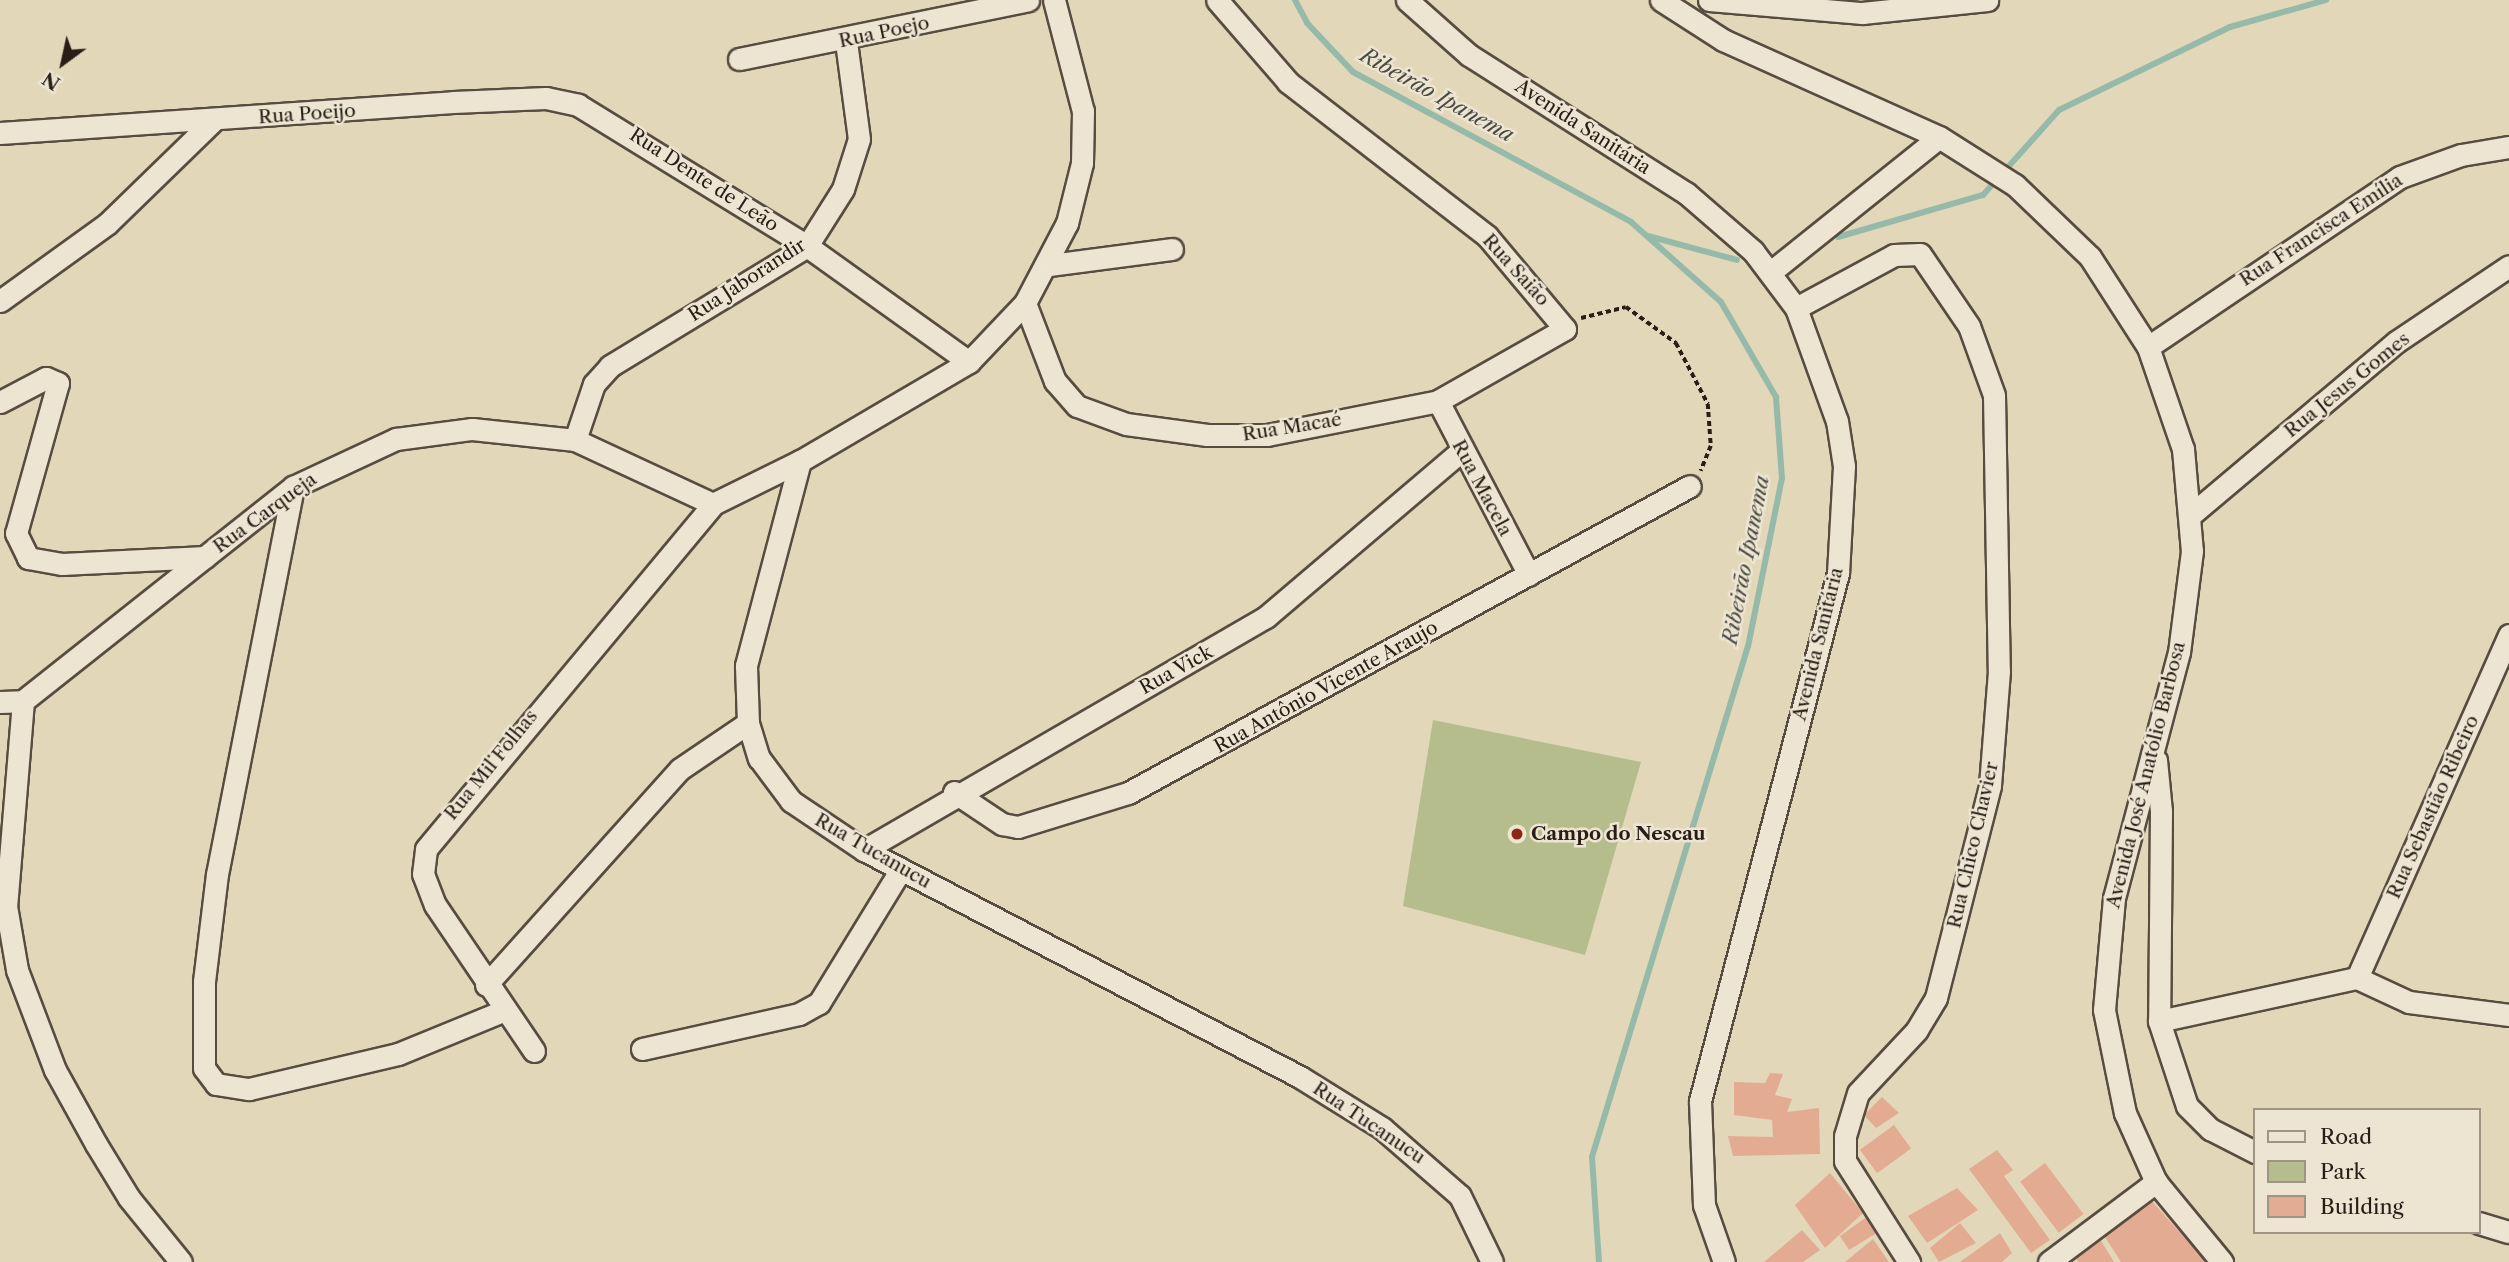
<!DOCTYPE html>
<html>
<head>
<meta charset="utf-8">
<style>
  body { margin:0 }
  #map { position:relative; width:2509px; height:1262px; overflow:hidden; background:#e3d7b9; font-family:"Libre Caslon Text",serif }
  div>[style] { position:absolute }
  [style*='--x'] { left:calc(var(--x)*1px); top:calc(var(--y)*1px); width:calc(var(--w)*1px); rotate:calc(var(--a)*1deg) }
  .green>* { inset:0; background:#b6bd8d }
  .stream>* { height:6px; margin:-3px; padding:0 3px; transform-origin:3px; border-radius:3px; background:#96baaa }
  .building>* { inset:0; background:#e4ab93; transform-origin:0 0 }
  .path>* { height:3.5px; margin-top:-1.75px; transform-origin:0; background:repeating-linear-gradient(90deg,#291d17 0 5px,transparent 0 8.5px) }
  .roads { filter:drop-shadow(2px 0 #584c40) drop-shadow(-2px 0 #584c40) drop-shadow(0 2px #584c40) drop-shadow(0 -2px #584c40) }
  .minor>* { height:21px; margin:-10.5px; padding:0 10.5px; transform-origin:10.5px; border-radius:10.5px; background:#ede5d2 }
  .dots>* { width:19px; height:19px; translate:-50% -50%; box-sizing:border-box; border:4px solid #ede5d2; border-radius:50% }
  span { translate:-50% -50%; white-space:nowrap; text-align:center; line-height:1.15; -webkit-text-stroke:5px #ede5d2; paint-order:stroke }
  .street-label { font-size:19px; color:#291d17 }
  .poi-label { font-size:19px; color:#291d17; font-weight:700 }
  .left { translate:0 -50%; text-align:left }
  .water-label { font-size:21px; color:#4a4c43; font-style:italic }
  .legend { position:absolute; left:2253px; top:1108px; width:228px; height:126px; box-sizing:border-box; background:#ede5d2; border:2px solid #9f9587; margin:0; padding:9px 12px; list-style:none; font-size:21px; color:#291d17 }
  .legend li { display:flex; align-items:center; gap:14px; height:35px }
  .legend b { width:35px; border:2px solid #9f9587 }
  .north { position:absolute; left:28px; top:28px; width:70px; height:70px; -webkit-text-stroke:5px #ede5d2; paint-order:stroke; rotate:213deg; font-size:19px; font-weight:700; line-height:28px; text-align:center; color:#291d17 }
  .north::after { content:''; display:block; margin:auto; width:24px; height:32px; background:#291d17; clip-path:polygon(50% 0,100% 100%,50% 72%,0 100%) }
</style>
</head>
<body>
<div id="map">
  <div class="green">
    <div style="clip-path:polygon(1433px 720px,1641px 762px,1585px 955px,1403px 906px)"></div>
  </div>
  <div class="stream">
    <div style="--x:1295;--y:0;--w:26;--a:62"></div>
    <div style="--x:1307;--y:23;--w:67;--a:46.8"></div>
    <div style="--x:1353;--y:72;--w:316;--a:28.3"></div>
    <div style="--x:1631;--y:222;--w:120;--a:41.6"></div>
    <div style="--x:1721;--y:302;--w:110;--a:59.9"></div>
    <div style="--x:1776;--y:397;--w:81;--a:85.8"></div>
    <div style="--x:1782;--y:478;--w:171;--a:101.4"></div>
    <div style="--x:1748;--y:646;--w:534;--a:106.98"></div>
    <div style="--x:1592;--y:1157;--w:105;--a:86.2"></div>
    <div style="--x:1648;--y:236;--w:92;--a:15.1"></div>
    <div style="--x:1838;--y:237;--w:151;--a:-16.2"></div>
    <div style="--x:1983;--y:195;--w:114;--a:-48.2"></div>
    <div style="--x:2059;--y:110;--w:190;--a:-25.9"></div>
    <div style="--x:2230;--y:27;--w:100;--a:-15.7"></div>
  </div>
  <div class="building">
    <div style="clip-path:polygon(1770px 1073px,1783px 1074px,1775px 1095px,1792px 1099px,1787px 1112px,1819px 1108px,1820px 1154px,1733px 1156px,1728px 1136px,1773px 1137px,1772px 1120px,1734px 1115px,1734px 1082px,1765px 1083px)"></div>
    <div style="clip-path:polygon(1882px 1097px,1899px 1113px,1876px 1128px,1864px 1115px)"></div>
    <div style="left:1894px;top:1125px;width:29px;height:42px;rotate:54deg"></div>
    <div style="clip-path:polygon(1997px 1150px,2013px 1170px,2004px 1176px,2050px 1240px,2031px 1253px,1969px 1169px)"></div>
    <div style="left:2045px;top:1163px;width:64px;height:31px;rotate:53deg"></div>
    <div style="clip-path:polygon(1830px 1173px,1863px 1213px,1825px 1248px,1795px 1205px)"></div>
    <div style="clip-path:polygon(1957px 1188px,1978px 1210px,1927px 1243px,1908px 1216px)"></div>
    <div style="clip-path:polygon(2150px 1199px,2201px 1256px,2205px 1262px,2121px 1262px,2103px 1234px)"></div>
    <div style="clip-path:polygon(1868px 1216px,1880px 1231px,1849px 1250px,1840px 1236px)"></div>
    <div style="clip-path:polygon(1960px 1223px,1976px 1243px,1939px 1262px,1930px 1248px)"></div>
    <div style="clip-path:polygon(1802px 1230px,1820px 1250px,1803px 1262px,1764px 1262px)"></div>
    <div style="clip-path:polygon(2000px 1233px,2012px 1253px,2002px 1262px,1960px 1262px)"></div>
    <div style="clip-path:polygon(1873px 1239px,1889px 1262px,1845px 1262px)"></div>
    <div style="clip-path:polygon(2100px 1239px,2114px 1262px,2078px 1262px,2074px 1254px)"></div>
  </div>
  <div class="path">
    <div style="--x:1581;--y:318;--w:46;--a:-13.7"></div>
    <div style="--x:1626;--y:307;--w:62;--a:35.8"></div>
    <div style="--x:1676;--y:343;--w:69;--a:62.3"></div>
    <div style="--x:1708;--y:404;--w:42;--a:85.9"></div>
    <div style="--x:1711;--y:446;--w:27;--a:112"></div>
  </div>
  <div class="roads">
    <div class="minor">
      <div style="--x:1054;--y:0;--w:115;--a:75.4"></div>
      <div style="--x:1083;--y:111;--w:52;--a:91.1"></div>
      <div style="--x:1082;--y:163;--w:62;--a:104"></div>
      <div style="--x:1067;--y:223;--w:90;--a:117.7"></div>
      <div style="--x:1025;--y:303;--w:81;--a:133.5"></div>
      <div style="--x:969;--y:362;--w:196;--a:149.6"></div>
      <div style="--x:800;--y:461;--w:212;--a:104.8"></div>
      <div style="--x:746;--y:666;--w:57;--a:88"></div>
      <div style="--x:748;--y:723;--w:37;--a:73"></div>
      <div style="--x:759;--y:758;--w:54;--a:53.3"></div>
      <div style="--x:791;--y:801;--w:88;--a:33.9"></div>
      <div style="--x:864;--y:850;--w:492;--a:27.5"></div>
      <div style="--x:1300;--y:1077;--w:97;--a:31.9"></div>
      <div style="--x:1382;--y:1128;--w:103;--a:41.1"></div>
      <div style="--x:1460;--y:1196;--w:73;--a:64.1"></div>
      <div style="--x:1407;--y:0;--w:83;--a:41.6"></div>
      <div style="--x:1469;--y:55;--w:257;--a:32.5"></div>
      <div style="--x:1686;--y:193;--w:89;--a:40.9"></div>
      <div style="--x:1753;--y:251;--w:71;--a:53"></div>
      <div style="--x:1796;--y:308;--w:120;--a:70.1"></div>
      <div style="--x:1837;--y:421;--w:46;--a:81.2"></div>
      <div style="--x:1844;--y:466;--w:107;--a:93.2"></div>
      <div style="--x:1838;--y:573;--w:546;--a:104.65"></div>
      <div style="--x:1700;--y:1101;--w:104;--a:87.8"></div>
      <div style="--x:1704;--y:1205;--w:60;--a:70.7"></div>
      <div style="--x:1661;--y:0;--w:74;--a:32.8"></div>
      <div style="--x:1723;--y:40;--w:237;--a:24.2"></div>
      <div style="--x:1939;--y:137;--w:90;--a:32.3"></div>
      <div style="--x:2015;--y:185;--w:104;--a:43.8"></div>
      <div style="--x:2090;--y:257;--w:107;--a:57.2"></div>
      <div style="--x:2148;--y:347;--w:108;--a:71.1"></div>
      <div style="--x:2183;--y:449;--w:102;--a:85"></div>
      <div style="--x:2192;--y:551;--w:102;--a:97.3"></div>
      <div style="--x:2179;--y:652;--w:254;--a:104.8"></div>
      <div style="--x:2114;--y:898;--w:112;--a:95.1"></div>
      <div style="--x:2104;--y:1010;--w:105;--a:78.5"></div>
      <div style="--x:2125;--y:1113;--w:76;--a:65.8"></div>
      <div style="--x:2156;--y:1182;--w:104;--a:50.5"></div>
      <div style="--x:1709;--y:0;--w:154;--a:4.9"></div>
      <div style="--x:1862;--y:13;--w:126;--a:-5.9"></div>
      <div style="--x:739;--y:59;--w:295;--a:-11.5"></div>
      <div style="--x:0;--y:133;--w:454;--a:-3.9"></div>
      <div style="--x:453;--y:102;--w:93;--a:-2.5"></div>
      <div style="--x:546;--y:98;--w:33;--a:12"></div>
      <div style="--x:578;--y:105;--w:269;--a:31.6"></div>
      <div style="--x:807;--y:246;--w:199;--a:35.6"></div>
      <div style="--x:1050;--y:265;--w:123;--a:-7.5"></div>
      <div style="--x:1772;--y:271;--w:214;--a:-38.7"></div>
      <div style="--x:0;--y:301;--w:133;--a:-35.8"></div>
      <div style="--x:108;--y:223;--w:148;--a:-44.2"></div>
      <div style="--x:1025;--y:303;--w:84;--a:69"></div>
      <div style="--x:1055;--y:381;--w:33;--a:49"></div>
      <div style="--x:1077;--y:406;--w:52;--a:20.2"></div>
      <div style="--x:1126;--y:424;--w:82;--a:7.7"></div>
      <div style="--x:1207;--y:435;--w:60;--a:0"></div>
      <div style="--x:1267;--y:435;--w:174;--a:-11.2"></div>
      <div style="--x:1438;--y:401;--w:146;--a:-29.6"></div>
      <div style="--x:1565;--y:329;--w:121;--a:-130"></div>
      <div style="--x:1487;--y:236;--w:252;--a:-142.3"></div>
      <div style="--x:1288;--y:82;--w:108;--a:-130.9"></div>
      <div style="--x:1796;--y:308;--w:111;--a:-28.4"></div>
      <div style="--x:1894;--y:255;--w:26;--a:-2"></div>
      <div style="--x:1920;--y:254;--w:87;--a:55.8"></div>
      <div style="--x:1969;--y:326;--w:73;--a:70.1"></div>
      <div style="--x:1994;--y:395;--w:276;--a:89"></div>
      <div style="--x:1999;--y:671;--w:115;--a:94.5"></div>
      <div style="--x:1990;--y:786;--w:219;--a:104.3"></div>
      <div style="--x:1936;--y:998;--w:37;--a:121"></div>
      <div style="--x:1917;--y:1030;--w:86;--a:133.1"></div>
      <div style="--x:1858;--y:1093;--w:45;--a:106.8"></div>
      <div style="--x:1845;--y:1136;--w:25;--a:90"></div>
      <div style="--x:1845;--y:1161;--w:120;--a:57.6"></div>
      <div style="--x:2148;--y:347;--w:304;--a:-34"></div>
      <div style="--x:2400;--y:177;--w:65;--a:-19.8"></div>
      <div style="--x:2461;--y:155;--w:49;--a:-9.5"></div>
      <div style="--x:1438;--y:401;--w:196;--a:62.4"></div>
      <div style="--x:0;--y:402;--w:52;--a:-27.6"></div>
      <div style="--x:46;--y:378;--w:13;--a:23"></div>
      <div style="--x:58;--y:383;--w:156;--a:105.6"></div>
      <div style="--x:16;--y:533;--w:28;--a:64"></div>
      <div style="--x:28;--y:558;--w:35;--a:10"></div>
      <div style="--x:62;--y:564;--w:143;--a:-2.8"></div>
      <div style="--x:575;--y:440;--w:59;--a:-71.3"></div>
      <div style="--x:594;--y:384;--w:24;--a:-48"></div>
      <div style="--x:610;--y:366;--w:231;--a:-31.3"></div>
      <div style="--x:807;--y:246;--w:67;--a:-57.7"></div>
      <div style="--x:843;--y:189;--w:52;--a:-72.3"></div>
      <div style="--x:859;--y:139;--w:99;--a:-97.6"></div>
      <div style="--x:293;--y:487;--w:394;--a:101.1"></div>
      <div style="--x:217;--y:874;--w:108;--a:96.9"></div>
      <div style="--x:204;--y:981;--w:87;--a:90"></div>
      <div style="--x:204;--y:1068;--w:20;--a:53"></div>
      <div style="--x:216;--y:1084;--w:33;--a:9"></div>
      <div style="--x:249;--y:1089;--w:153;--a:-13.2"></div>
      <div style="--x:398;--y:1054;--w:113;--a:-22.3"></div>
      <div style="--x:2193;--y:513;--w:265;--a:-40.1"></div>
      <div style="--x:2396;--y:342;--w:136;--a:-33.9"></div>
      <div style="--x:23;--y:701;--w:206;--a:94.7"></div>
      <div style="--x:6;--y:906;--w:65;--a:80.2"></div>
      <div style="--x:17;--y:970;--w:107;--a:69.2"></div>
      <div style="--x:55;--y:1070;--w:85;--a:61"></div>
      <div style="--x:96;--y:1144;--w:63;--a:58.6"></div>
      <div style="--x:129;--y:1198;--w:82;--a:50.9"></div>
      <div style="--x:0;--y:702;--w:23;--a:-2"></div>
      <div style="--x:23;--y:701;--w:345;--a:-38.4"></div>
      <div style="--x:293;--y:487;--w:114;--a:-25"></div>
      <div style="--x:396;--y:439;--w:77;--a:-7.5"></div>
      <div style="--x:472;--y:429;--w:104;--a:6.1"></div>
      <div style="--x:575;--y:440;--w:152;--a:24.9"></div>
      <div style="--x:713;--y:504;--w:97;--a:-26.3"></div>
      <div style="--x:2156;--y:760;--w:51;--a:84.4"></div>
      <div style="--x:2161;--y:811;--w:210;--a:90.5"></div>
      <div style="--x:2159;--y:1021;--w:89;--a:71.8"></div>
      <div style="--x:2187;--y:1106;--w:33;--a:45"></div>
      <div style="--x:2210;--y:1129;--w:51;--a:27.1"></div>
      <div style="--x:954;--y:792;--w:58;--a:33.7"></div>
      <div style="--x:1002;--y:824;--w:16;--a:11"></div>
      <div style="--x:1018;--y:827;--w:115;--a:-17.2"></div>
      <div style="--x:1128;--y:793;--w:640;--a:-28.65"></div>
      <div style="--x:864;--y:850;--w:465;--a:-30.1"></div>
      <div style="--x:1266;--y:617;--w:256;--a:-40.4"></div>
      <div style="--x:2357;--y:978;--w:375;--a:-66.1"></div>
      <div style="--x:2357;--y:978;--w:57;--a:24.8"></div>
      <div style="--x:2409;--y:1002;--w:101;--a:7.4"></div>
      <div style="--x:486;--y:985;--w:290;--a:-48.1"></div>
      <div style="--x:680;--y:769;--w:82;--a:-34.1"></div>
      <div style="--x:2159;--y:1021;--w:203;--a:-12.3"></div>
      <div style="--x:642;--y:1049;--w:161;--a:-12.6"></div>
      <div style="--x:799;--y:1014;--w:23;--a:-29"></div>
      <div style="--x:819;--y:1003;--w:157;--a:-58.5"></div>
      <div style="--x:534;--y:1051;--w:176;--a:-124.1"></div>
      <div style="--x:435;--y:905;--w:33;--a:-111"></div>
      <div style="--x:423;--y:874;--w:25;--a:-83"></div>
      <div style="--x:426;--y:849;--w:449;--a:-50.2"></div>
      <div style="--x:2479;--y:1223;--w:31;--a:17"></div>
      <div style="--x:2049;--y:1262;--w:134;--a:-36.8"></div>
    </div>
  </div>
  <div class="dots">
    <div style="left:1517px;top:834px;background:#8f2418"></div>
  </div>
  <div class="street-label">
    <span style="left:884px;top:32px;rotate:-12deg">Rua Poejo</span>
    <span style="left:307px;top:114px;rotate:-4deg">Rua Poeijo</span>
    <span style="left:1583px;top:127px;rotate:33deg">Avenida Sanitária</span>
    <span style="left:704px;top:180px;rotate:33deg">Rua Dente de Leão</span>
    <span style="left:2321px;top:230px;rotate:-33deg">Rua Francisca Emília</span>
    <span style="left:1516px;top:270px;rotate:48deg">Rua Saião</span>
    <span style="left:747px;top:280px;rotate:-33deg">Rua Jaborandir</span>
    <span style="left:2347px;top:385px;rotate:-39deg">Rua Jesus Gomes</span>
    <span style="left:1292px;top:427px;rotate:-9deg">Rua Macaé</span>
    <span style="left:1482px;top:488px;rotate:62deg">Rua Macela</span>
    <span style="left:265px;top:513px;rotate:-36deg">Rua Carqueja</span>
    <span style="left:1818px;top:644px;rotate:-76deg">Avenida Sanitária</span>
    <span style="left:1176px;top:670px;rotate:-29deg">Rua Vick</span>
    <span style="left:1326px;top:687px;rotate:-29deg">Rua Antônio Vicente Araujo</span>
    <span style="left:491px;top:765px;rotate:-51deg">Rua Mil Folhas</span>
    <span style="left:2146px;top:775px;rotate:-76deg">Avenida José Anatólio Barbosa</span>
    <span style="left:2433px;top:807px;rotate:-66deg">Rua Sebastião Ribeiro</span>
    <span style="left:1973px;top:845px;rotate:-77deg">Rua Chico Chavier</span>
    <span style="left:873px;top:851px;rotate:30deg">Rua Tucanucu</span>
    <span style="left:1369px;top:1123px;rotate:34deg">Rua Tucanucu</span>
  </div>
  <div class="poi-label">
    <span class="left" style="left:1531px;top:834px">Campo do Nescau</span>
  </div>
  <div class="water-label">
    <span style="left:1437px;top:95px;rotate:29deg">Ribeirão Ipanema</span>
    <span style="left:1746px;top:560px;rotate:-79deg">Ribeirão Ipanema</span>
  </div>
  <ul class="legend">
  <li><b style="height:9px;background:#ede5d2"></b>Road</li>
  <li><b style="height:19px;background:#b6bd8d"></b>Park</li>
  <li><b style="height:19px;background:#e4ab93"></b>Building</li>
  </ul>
  <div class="north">N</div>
</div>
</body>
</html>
